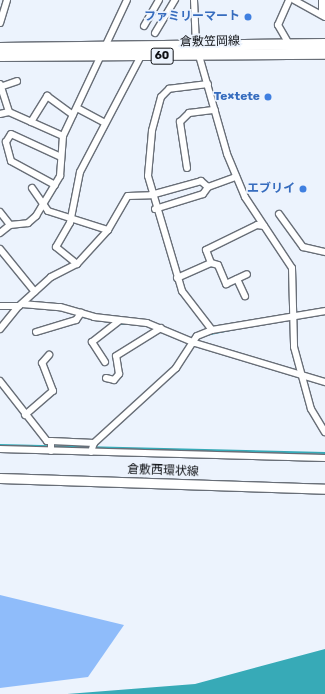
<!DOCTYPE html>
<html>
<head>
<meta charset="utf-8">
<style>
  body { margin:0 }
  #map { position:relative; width:325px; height:694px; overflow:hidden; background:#ecf3fd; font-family:Rubik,"Noto Sans JP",sans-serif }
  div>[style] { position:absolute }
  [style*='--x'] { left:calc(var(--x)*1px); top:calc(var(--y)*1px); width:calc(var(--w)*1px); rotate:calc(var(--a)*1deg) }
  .forest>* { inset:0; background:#8fbcfa }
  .water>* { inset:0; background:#37aab7 }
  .stream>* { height:2px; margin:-1px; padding:0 1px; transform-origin:1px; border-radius:1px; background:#37aab7 }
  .roads { filter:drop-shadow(1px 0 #686e77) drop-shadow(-1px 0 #686e77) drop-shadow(0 1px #686e77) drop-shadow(0 -1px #686e77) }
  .minor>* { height:6px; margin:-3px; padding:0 3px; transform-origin:3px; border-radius:3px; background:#fff }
  .secondary>* { height:9px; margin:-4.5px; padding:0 4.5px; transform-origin:4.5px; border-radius:4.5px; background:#fff }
  .primary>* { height:10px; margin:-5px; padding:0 5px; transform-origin:5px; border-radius:5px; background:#fff }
  .dots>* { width:11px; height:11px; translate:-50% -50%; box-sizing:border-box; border:2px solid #ecf3fd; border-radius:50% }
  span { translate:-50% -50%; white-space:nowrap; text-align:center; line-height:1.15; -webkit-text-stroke:3.5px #ecf3fd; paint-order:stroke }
  .shield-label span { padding:1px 3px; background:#ecf3fd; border:1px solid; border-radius:3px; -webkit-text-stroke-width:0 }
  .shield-label { font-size:11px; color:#101216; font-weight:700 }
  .shop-label { font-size:12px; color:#366cbe; font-weight:700 }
  .right { translate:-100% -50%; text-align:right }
  .street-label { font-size:12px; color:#101216 }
</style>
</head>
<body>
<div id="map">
  <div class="forest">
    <div style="clip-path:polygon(0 595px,124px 625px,88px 677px,0 688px)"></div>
  </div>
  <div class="water">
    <div style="clip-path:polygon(325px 649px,325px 694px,67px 694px,195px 684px)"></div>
  </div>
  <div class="stream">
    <div style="--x:83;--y:317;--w:32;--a:11"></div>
    <div style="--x:118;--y:324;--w:16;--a:0"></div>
    <div style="--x:206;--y:335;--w:34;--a:-12"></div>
    <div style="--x:0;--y:445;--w:325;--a:1.4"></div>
  </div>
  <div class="roads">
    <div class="minor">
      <div style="--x:194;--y:0;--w:45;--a:87.5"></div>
      <div style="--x:196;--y:45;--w:113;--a:74.1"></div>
      <div style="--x:227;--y:154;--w:47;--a:67.3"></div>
      <div style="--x:245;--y:197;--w:85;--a:56.5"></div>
      <div style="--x:292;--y:268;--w:79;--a:88.5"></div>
      <div style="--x:294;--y:347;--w:64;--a:74.7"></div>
      <div style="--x:311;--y:409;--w:27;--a:59"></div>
      <div style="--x:294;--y:0;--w:35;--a:29"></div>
      <div style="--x:322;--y:15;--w:15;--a:-90"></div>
      <div style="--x:0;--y:23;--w:24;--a:-73"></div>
      <div style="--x:144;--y:26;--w:30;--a:-60"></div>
      <div style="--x:155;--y:33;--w:39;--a:-59"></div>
      <div style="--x:289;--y:44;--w:22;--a:-120"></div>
      <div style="--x:278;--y:25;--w:27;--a:-66"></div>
      <div style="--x:0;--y:84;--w:29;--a:72"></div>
      <div style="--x:208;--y:84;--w:39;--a:173"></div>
      <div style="--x:169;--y:89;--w:11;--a:135"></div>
      <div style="--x:161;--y:97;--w:35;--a:105"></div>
      <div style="--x:152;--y:131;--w:45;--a:95.1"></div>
      <div style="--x:148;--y:176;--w:120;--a:73.5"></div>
      <div style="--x:182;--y:291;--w:49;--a:52.4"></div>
      <div style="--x:0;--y:87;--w:18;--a:-19"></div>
      <div style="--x:77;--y:108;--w:30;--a:28"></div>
      <div style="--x:0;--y:114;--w:9;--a:-13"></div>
      <div style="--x:9;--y:112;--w:59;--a:24"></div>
      <div style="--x:31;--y:122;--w:31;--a:-58"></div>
      <div style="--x:47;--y:96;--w:32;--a:36"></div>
      <div style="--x:187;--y:168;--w:47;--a:-98.7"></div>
      <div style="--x:180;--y:122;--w:13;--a:-45"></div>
      <div style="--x:189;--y:113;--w:26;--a:-7"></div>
      <div style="--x:55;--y:185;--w:50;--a:-151.4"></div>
      <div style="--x:11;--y:161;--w:20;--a:-105"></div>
      <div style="--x:6;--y:142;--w:9;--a:-58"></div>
      <div style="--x:11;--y:134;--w:55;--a:24.7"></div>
      <div style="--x:32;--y:188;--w:28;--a:55"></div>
      <div style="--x:48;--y:211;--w:63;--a:17.6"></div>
      <div style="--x:155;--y:209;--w:50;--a:-17.4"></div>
      <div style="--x:203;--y:194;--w:9;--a:-54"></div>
      <div style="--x:208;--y:187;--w:30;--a:-20"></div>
      <div style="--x:0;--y:212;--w:16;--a:52"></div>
      <div style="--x:279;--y:214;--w:41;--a:54"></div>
      <div style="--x:303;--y:247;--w:23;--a:13"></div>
      <div style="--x:0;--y:233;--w:13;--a:-39"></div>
      <div style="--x:10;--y:225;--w:18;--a:-6"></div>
      <div style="--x:28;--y:223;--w:11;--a:-41"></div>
      <div style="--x:36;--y:216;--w:47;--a:-59"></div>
      <div style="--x:60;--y:176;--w:40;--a:-85.7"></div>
      <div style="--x:63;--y:136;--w:150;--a:-64.8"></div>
      <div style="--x:0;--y:249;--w:55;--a:50.9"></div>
      <div style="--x:211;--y:263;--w:7;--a:16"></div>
      <div style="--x:218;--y:265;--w:21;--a:67"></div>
      <div style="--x:226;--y:284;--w:23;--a:-25"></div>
      <div style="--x:77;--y:264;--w:27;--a:-141"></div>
      <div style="--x:56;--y:247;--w:28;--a:-60"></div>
      <div style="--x:70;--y:223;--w:52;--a:-78.9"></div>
      <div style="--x:80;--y:172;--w:131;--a:-62.3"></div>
      <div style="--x:177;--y:278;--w:37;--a:-24"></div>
      <div style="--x:211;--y:263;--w:14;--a:-111"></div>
      <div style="--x:206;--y:250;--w:57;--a:-26.1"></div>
      <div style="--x:257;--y:225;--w:7;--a:8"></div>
      <div style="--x:237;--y:279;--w:19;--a:65"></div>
      <div style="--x:22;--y:304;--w:38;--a:5"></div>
      <div style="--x:60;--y:307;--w:35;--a:16"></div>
      <div style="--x:94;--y:317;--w:53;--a:6.5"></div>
      <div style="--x:147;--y:323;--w:52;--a:22.6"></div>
      <div style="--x:195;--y:343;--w:136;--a:16.7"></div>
      <div style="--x:0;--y:306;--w:19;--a:0"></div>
      <div style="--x:19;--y:306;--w:43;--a:-42.2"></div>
      <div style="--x:51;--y:277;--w:29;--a:-27"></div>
      <div style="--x:77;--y:264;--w:46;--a:-47.6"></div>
      <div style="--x:108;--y:230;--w:39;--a:-60"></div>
      <div style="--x:128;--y:196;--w:23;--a:-2"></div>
      <div style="--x:151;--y:195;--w:52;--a:-15.6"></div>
      <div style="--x:201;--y:181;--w:9;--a:41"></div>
      <div style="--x:0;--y:329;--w:28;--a:-51"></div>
      <div style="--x:36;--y:332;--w:42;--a:-16.7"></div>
      <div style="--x:76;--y:320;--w:9;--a:-54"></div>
      <div style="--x:105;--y:362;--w:24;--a:-123"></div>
      <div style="--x:92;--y:342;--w:34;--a:-38"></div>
      <div style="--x:106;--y:378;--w:8;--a:14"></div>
      <div style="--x:114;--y:380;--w:8;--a:-50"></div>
      <div style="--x:119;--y:374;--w:18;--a:-99"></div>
      <div style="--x:116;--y:356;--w:53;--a:-31.9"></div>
      <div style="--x:0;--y:381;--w:76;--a:51.9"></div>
      <div style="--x:47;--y:441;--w:4;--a:0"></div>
      <div style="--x:51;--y:441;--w:10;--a:90"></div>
      <div style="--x:25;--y:415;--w:37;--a:-41"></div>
      <div style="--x:53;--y:391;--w:30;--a:-111"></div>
      <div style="--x:42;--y:363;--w:11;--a:-49"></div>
      <div style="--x:51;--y:441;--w:43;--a:2.7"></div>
      <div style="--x:0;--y:449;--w:325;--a:1.6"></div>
      <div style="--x:91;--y:452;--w:9;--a:-72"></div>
      <div style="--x:94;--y:443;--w:111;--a:-42.4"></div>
      <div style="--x:176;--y:368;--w:38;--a:-57"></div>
      <div style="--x:197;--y:336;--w:16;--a:-22"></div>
      <div style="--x:212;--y:330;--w:115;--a:-9.5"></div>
    </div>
    <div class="secondary">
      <div style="--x:0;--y:478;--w:325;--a:1.9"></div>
    </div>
    <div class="primary">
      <div style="--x:0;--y:48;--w:325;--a:-0.7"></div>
      <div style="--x:0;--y:56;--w:325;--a:-0.4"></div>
    </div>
  </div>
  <div class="dots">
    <div style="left:248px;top:17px;background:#3f7fe0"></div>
    <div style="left:268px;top:97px;background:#3f7fe0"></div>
    <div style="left:303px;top:189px;background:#3f7fe0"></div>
  </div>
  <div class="shield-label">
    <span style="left:162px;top:56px">60</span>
  </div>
  <div class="shop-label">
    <span class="right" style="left:240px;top:17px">ファミリーマート</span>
    <span class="right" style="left:260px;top:97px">Te×tete</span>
    <span class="right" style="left:295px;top:189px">エブリイ</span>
  </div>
  <div class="street-label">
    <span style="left:210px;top:42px;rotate:-1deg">倉敷笠岡線</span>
    <span style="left:163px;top:471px;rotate:2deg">倉敷西環状線</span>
  </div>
</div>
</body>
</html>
